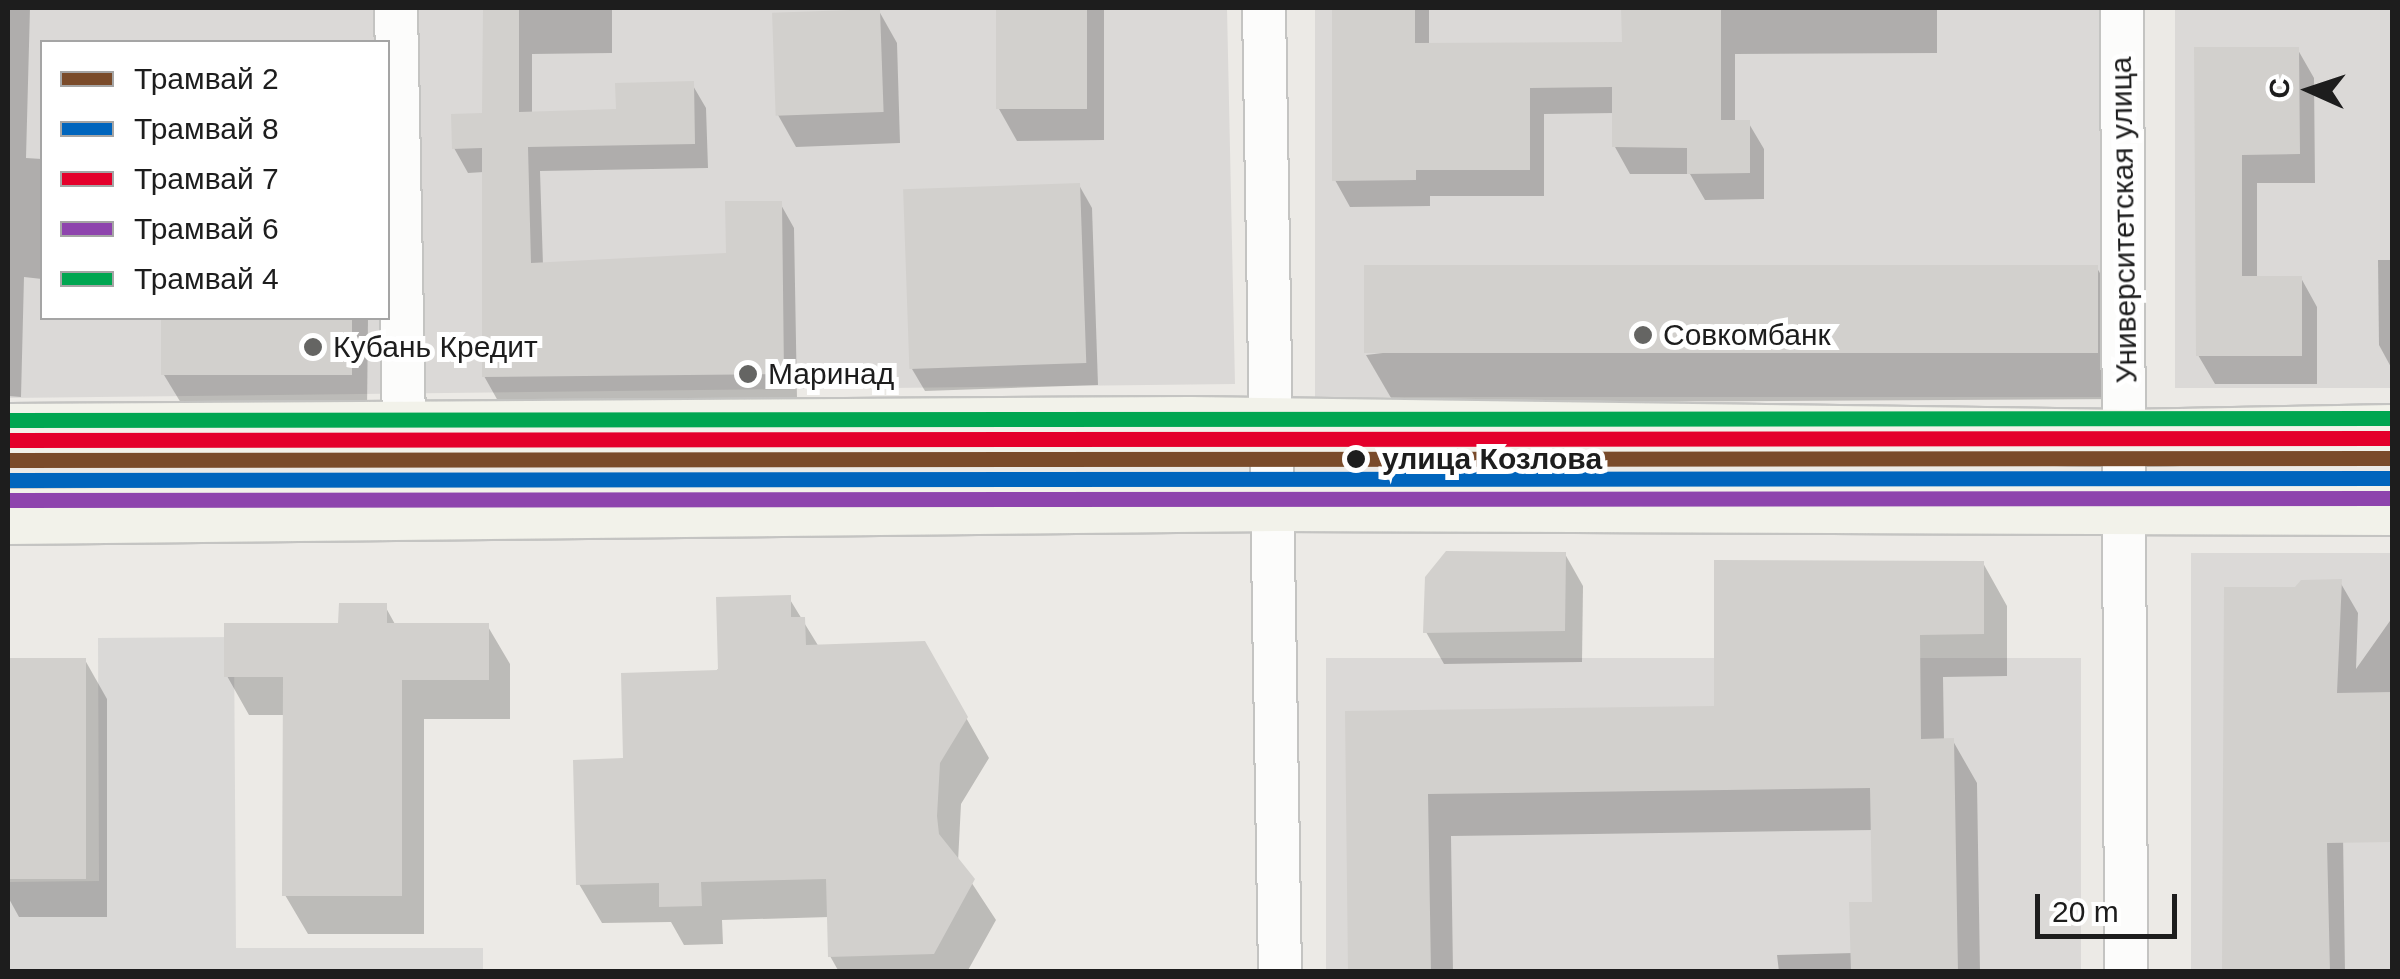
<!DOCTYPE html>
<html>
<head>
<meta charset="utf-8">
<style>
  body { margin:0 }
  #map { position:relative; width:2400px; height:979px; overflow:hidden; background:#eceae6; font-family:Helvetica,sans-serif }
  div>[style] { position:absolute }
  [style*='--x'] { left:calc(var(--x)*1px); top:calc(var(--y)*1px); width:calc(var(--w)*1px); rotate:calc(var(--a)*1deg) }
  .residential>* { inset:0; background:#dbd9d7; transform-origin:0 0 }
  .religious>* { inset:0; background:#dad9d7 }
  .shadow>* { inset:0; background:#0003 }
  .building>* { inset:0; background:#d2d0cd; transform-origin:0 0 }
  .roads { filter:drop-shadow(2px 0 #c4c4c2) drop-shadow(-2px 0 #c4c4c2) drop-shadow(0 2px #c4c4c2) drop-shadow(0 -2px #c4c4c2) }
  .street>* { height:42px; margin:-21px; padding:0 21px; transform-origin:21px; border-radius:21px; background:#fcfcfb }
  .secondary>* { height:55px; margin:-27.5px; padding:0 27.5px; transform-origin:27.5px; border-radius:27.5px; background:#f2f2ea }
  .tram-1>* { height:15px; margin:-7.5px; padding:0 7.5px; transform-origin:7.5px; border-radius:7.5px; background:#7a4b2a }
  .tram-2>* { height:15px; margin:-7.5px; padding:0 7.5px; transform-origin:7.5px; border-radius:7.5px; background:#0065bd }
  .tram-3>* { height:15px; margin:-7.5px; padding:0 7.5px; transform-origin:7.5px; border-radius:7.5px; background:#e4002b }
  .tram-4>* { height:15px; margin:-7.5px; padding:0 7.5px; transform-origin:7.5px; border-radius:7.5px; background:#8e44ad }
  .tram-5>* { height:15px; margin:-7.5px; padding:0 7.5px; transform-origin:7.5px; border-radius:7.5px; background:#00a651 }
  .dots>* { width:28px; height:28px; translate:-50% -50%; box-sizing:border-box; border:5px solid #fff; border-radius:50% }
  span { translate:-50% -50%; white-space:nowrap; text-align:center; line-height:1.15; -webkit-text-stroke:10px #fff; paint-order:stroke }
  .street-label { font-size:30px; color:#1d1d1d }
  .poi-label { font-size:30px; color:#1d1d1d }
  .left { translate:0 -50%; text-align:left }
  .stop-label { font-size:30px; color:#1d1d1d; font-weight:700 }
  .frame { position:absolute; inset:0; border:10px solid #1d1d1d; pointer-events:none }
  .legend { position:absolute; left:40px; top:40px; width:350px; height:280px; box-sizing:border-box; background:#fff; border:2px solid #a5a5a5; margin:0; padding:12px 18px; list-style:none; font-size:30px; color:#1d1d1d }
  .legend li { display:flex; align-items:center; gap:20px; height:50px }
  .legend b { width:50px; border:2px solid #a5a5a5 }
  .north { position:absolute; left:2260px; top:40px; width:100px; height:100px; -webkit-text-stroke:8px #fff; paint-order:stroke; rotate:273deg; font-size:28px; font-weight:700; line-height:40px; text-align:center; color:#1d1d1d }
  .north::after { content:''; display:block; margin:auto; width:35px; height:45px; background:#1d1d1d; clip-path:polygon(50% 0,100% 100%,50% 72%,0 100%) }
  .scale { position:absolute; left:2035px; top:894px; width:142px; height:45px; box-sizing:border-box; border:5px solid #1d1d1d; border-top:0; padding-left:12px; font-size:30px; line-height:35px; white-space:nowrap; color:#1d1d1d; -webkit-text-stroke:8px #fff; paint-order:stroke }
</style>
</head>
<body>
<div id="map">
  <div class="residential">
    <div style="clip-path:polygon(evenodd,8px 8px,1227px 8px,1235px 384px,8px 398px,8px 8px,42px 42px,388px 42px,388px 318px,42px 318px,42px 42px)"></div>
    <div style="left:1315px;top:8px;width:791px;height:389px"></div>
    <div style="left:2175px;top:8px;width:217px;height:380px"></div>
    <div style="left:2392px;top:553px;width:418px;height:201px;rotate:90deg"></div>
    <div style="left:2081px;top:658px;width:313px;height:755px;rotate:90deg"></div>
  </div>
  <div class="religious">
    <div style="clip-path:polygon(234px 637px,236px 948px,483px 948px,483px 971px,8px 971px,8px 882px,99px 881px,98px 638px)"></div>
  </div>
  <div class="shadow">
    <div style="clip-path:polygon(8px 8px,30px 8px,26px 158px,42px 159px,42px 279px,24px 277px,21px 397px,8px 396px)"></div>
    <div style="clip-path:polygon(485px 8px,612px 8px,612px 53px,532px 54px,532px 114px,618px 111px,692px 84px,706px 108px,708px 168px,540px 171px,543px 265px,728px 256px,780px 203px,794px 228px,797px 398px,498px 401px,484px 376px,484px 172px,468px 173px,454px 148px,484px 116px)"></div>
    <div style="clip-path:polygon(998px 8px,1104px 8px,1104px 140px,1017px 141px,999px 109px)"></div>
    <div style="clip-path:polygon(1334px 8px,1429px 8px,1429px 45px,1624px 44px,1624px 8px,1937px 8px,1937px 53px,1735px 54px,1735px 123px,1748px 122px,1764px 149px,1764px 199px,1705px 200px,1690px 174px,1630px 174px,1615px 147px,1615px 113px,1544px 114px,1544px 196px,1430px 196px,1430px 206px,1350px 207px,1335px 180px)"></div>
    <div style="clip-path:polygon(879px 11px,897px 43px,900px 143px,796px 147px,778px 115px)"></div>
    <div style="clip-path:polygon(2197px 50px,2298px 50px,2314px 78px,2315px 183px,2257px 183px,2257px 279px,2301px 278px,2317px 307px,2317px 384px,2215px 384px,2198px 355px)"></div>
    <div style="clip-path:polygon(1079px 185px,1092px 208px,1098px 385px,925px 391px,912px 369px)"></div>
    <div style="clip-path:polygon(2378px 260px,2392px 260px,2392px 369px,2379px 345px)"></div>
    <div style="clip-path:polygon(2097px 268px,2124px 315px,2124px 399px,1394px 403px,1366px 355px)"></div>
    <div style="clip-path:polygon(164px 318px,368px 318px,367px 410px,181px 403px,164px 375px)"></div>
    <div style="clip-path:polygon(1565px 554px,1583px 586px,1582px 662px,1444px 664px,1426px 632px)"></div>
    <div style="clip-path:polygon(1983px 563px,2007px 606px,2007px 676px,1943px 677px,1944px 741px,1953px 741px,1977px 783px,1980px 972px,1779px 972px,1777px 955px,1853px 953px,1874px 905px,1873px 830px,1451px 836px,1453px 972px,1352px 972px,1348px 714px,1716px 708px)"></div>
    <div style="clip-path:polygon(2340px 582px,2358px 613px,2356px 669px,2392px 618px,2392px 833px,2343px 834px,2345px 972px,2225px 972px,2296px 590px)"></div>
    <div style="clip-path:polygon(789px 598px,819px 647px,924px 644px,989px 758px,961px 804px,958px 862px,996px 920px,967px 972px,839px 972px,830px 956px,829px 917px,722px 920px,723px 944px,684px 945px,671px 922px,602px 923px,579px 884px,626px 761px)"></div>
    <div style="clip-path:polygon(385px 606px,396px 626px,487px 625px,510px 664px,510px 719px,424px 719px,424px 934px,308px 934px,285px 895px,285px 715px,249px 715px,227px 676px)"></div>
    <div style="clip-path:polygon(8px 660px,85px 660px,107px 699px,107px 917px,19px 917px,8px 897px)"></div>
  </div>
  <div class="building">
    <div style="clip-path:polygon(483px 8px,519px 8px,519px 112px,616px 109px,615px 83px,694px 81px,695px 144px,528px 147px,531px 263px,726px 253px,725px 201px,782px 201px,784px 374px,482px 377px,482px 148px,452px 149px,451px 114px,482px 113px)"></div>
    <div style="left:996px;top:8px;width:91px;height:101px"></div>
    <div style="clip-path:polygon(1332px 8px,1415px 8px,1415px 43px,1622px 42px,1621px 8px,1721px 8px,1721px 120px,1750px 120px,1750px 173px,1687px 174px,1687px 148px,1612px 147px,1612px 87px,1530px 88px,1530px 170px,1416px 170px,1416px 180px,1332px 181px)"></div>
    <div style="left:880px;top:9px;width:103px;height:108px;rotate:88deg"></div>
    <div style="clip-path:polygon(2194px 47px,2299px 47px,2300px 154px,2242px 155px,2242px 276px,2302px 276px,2302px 356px,2196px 356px)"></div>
    <div style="left:1080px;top:183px;width:180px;height:177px;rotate:88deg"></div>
    <div style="left:2098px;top:265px;width:88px;height:734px;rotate:90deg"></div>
    <div style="left:161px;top:318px;width:191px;height:57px"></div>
    <div style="clip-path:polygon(1446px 551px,1566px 552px,1565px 631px,1423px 633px,1425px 577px)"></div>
    <div style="clip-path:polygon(1714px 560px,1984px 561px,1984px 634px,1920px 635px,1921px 739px,1954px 738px,1958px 972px,1851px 972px,1849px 902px,1872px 902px,1870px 788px,1428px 794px,1431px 972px,1348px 972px,1345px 711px,1714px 706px)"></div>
    <div style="clip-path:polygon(2342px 579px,2337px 693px,2392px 692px,2392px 842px,2327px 843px,2330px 972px,2222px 972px,2224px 587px,2295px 587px,2301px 580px)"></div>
    <div style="clip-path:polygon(791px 595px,791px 617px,805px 617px,806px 645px,925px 641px,968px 717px,940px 763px,937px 816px,939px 834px,975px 879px,934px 954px,828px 957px,826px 879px,701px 882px,702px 906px,659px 907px,659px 883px,576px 885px,573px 760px,623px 758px,621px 673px,718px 670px,716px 597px)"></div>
    <div style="clip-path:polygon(339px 603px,387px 603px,387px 623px,489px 623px,489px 680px,402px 680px,402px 896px,282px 896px,283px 677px,224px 677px,224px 623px,338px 623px)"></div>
    <div style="left:8px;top:658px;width:78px;height:221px"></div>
  </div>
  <div class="roads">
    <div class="street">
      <div style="--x:396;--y:8;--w:423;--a:88.9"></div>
      <div style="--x:1264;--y:8;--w:964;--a:89.05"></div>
      <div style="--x:2122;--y:8;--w:964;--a:89.76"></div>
    </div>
    <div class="secondary">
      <div style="--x:8;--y:431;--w:1181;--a:-0.34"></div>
      <div style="--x:1189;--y:424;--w:937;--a:0.79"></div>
      <div style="--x:2126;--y:437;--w:266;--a:-1.1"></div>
      <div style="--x:8;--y:516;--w:1269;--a:-0.59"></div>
      <div style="--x:1277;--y:503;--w:1115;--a:0.21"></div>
    </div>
  </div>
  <div class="tram-1">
    <div style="--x:8;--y:460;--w:2384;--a:-0.05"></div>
  </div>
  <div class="tram-2">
    <div style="--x:8;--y:480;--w:2384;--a:-0.05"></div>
  </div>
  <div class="tram-3">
    <div style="--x:8;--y:440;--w:2384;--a:-0.05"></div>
  </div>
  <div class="tram-4">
    <div style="--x:8;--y:500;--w:2384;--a:-0.05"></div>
  </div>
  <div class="tram-5">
    <div style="--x:8;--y:420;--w:2384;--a:-0.05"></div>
  </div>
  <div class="dots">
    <div style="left:1643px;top:335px;background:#656563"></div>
    <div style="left:313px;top:347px;background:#656563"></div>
    <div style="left:748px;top:374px;background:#656563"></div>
    <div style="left:1356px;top:459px;background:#1d1d1d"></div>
  </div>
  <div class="street-label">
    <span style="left:2124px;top:220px;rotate:-91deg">Университетская улица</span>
  </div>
  <div class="poi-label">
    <span class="left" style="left:1663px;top:335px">Совкомбанк</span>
    <span class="left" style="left:333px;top:347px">Кубань Кредит</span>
    <span class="left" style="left:768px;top:374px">Маринад</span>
  </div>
  <div class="stop-label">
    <span class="left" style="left:1382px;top:459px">улица Козлова</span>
  </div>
  <div class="frame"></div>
  <ul class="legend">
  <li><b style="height:12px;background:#7a4b2a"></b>Трамвай 2</li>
  <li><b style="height:12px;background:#0065bd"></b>Трамвай 8</li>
  <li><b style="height:12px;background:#e4002b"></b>Трамвай 7</li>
  <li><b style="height:12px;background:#8e44ad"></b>Трамвай 6</li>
  <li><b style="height:12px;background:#00a651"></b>Трамвай 4</li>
  </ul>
  <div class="north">С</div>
  <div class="scale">20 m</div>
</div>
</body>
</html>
